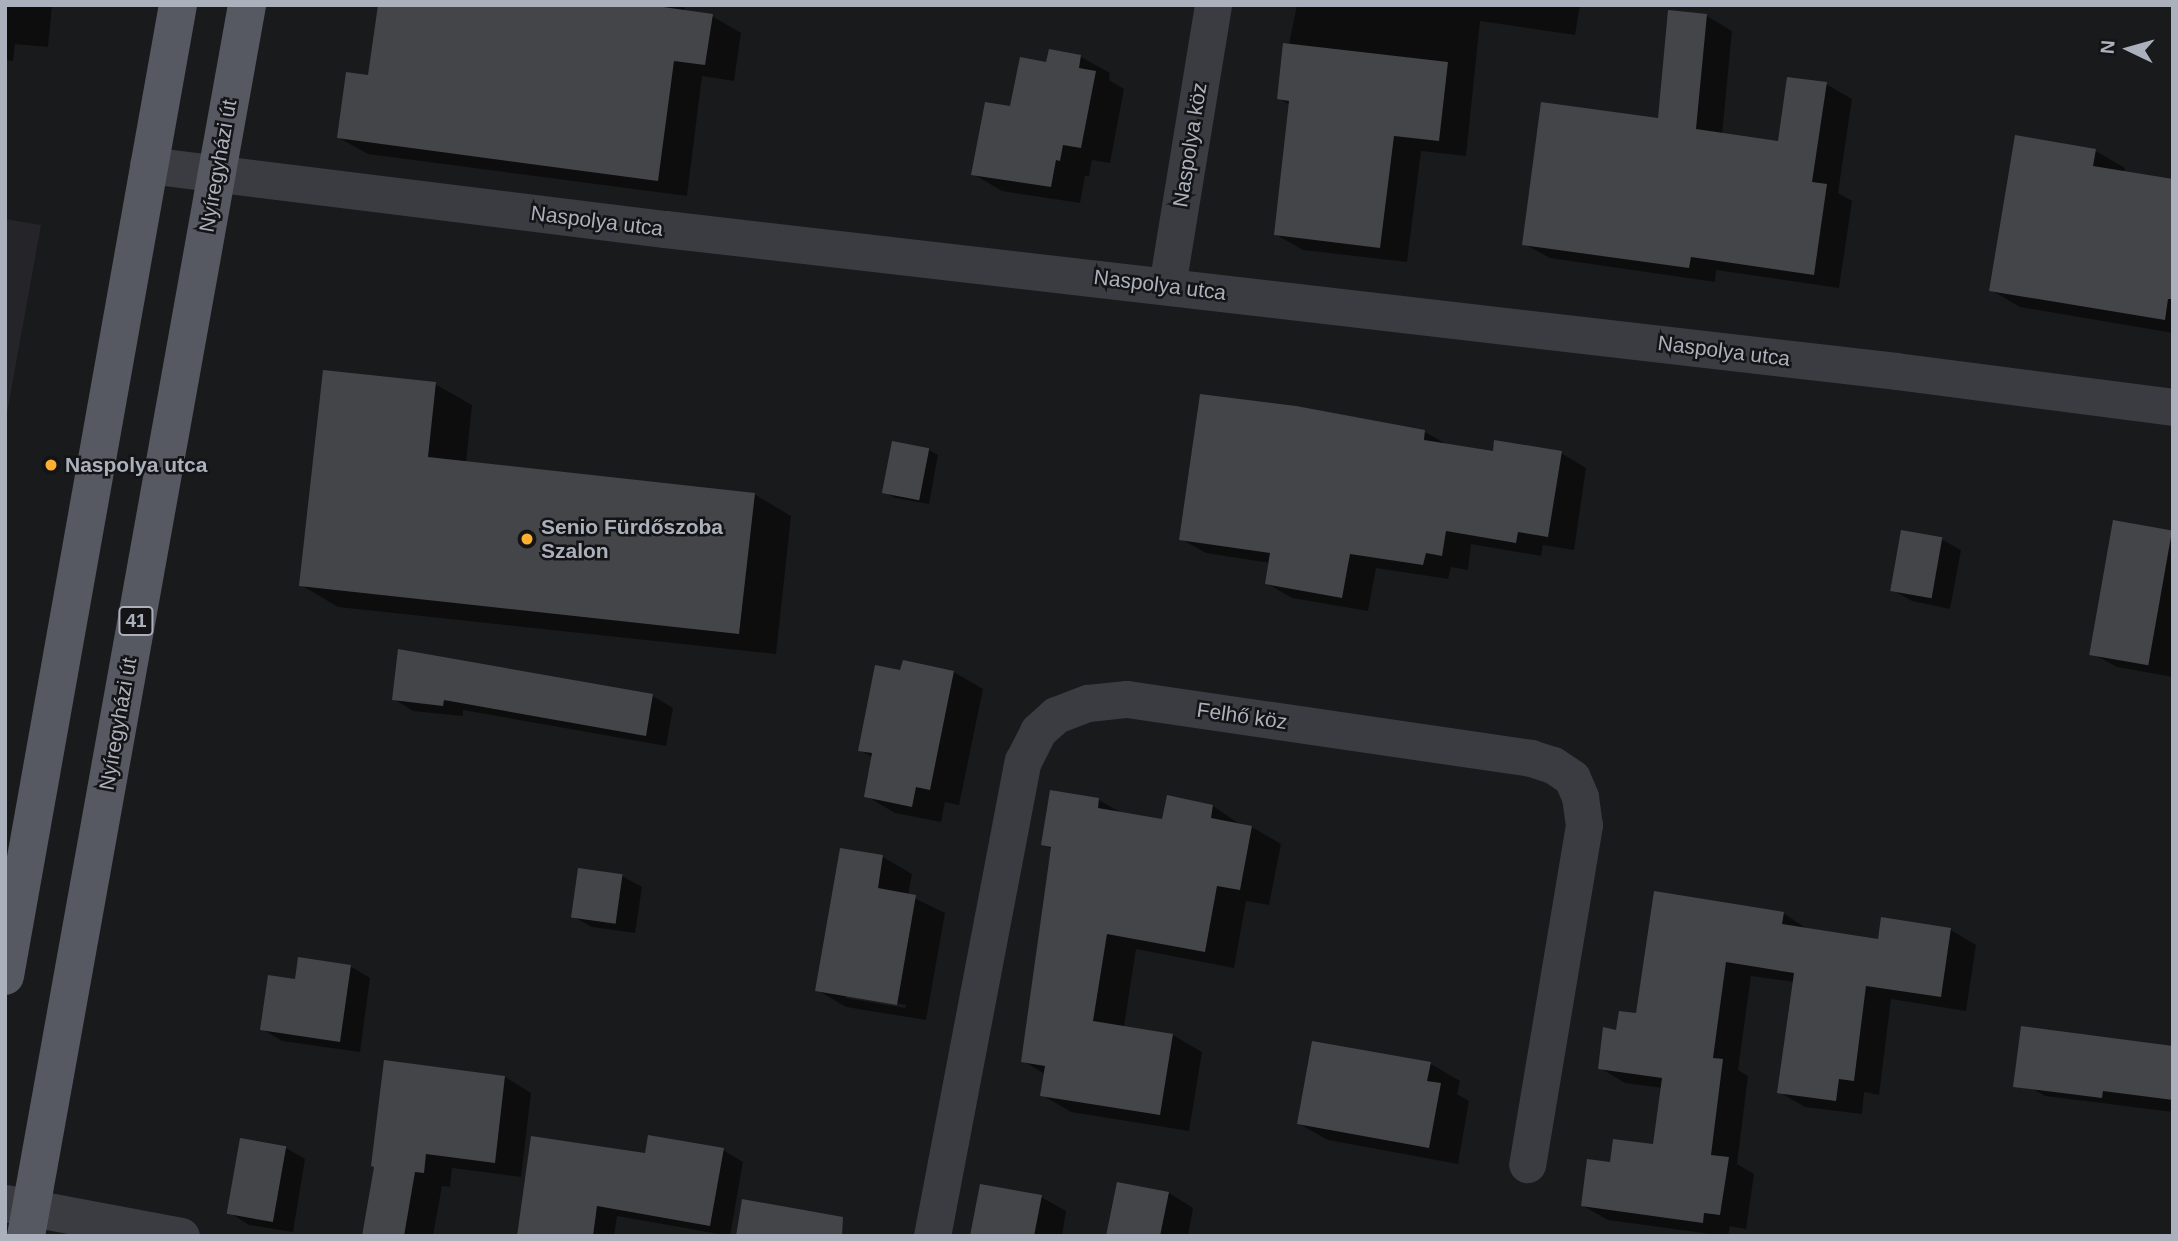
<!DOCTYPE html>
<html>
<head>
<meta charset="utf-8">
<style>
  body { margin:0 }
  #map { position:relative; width:2178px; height:1241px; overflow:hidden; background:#191a1c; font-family:Helvetica,sans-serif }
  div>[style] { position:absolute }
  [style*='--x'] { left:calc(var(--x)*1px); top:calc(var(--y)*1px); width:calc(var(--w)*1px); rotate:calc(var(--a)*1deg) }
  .built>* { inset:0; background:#252529 }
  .shadow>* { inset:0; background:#0007 }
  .building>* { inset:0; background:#434549; transform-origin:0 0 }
  .street>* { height:37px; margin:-18.5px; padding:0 18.5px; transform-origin:18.5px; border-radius:18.5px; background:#3a3c41 }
  .primary>* { height:38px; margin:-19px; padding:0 19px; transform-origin:19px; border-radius:19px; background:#565961 }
  .dots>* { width:19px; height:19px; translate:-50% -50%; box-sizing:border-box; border:4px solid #141417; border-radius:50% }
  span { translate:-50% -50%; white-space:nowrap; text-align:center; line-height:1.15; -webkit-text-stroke:5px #141417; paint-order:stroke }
  .shield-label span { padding:2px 5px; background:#141417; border:2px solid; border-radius:5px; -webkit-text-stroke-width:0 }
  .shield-label { font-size:19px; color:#abb1bc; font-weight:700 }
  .street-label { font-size:21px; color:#abb1bc }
  .poi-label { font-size:21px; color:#abb1bc; font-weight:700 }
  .left { translate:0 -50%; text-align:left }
  .frame { position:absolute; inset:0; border:7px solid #abb1bc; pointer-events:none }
  .north { position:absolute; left:2094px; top:14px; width:70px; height:70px; -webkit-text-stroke:5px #141417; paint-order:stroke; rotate:275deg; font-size:19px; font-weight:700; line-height:28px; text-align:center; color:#abb1bc }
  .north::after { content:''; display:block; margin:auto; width:24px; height:32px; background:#abb1bc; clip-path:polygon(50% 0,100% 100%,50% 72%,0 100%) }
</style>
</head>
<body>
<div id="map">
  <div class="built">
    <div style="clip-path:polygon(5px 219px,41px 225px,5px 424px)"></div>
  </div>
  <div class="shadow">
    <div style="clip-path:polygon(5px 5px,52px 5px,48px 47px,15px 44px,13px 61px,5px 60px)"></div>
    <div style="clip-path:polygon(380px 5px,685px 5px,684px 12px,712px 16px,741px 33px,734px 81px,702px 76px,687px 196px,368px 154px,339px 138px,370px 77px)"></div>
    <div style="clip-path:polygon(1297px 5px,1580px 5px,1575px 35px,1480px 21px,1466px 156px,1421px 151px,1407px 262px,1303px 250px,1275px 234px,1290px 105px,1278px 98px)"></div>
    <div style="clip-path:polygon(1707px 16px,1732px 31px,1722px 135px,1780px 143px,1826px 84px,1852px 99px,1838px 193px,1852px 201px,1839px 288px,1716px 270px,1715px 282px,1550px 258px,1524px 244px,1659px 120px)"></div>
    <div style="clip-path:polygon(1050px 51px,1081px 57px,1110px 73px,1109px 80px,1124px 89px,1110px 163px,1092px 160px,1089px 176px,1085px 176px,1080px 203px,1002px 191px,973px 174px,1012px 108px,1047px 64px)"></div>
    <div style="clip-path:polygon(2016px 140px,2096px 151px,2125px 168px,2124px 173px,2173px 181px,2173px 333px,2020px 307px,1991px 290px)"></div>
    <div style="clip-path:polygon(435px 384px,472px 405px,466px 463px,754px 494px,791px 516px,776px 654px,338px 607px,301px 585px)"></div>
    <div style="clip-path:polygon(1425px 432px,1448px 445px,1494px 453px,1561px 453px,1586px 468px,1574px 550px,1543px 545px,1541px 556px,1471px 544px,1468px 570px,1451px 567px,1448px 579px,1376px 568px,1368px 611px,1292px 598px,1266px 583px,1270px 563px,1206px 553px,1181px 539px)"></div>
    <div style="clip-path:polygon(894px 444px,929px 450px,938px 455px,929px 504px,895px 498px,885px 492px)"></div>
    <div style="clip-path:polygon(2115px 522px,2173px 531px,2173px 677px,2117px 667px,2093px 654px)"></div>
    <div style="clip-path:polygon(1941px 539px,1961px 550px,1950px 609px,1912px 601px,1892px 590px)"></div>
    <div style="clip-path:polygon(399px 651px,653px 696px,673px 708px,666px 746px,463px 710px,463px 716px,413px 711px,394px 699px)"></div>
    <div style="clip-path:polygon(902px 672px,954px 672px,983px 689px,959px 805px,945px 802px,941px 822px,895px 813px,866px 796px,873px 758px,860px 750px)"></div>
    <div style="clip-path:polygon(1099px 800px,1125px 815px,1164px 821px,1213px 806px,1241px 825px,1252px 827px,1281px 844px,1269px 905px,1246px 901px,1234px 968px,1136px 949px,1124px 1027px,1173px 1035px,1202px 1052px,1189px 1131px,1071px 1112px,1042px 1095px,1045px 1074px,1023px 1061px,1053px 850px,1043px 844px)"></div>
    <div style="clip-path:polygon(evenodd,842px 850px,883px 857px,912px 874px,908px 895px,945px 913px,926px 1020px,846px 1007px,817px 990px,842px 850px,846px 994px,906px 1005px,905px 1008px,846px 998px,846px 994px)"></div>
    <div style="clip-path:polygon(622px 876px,642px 887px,635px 933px,592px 927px,572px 916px)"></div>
    <div style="clip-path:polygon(1783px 913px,1809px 930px,1879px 941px,1951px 930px,1976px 945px,1966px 1011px,1891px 999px,1879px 1095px,1864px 1092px,1862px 1114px,1805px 1107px,1779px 1092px,1794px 982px,1751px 976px,1738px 1070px,1748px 1076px,1737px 1164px,1754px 1174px,1746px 1229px,1730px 1226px,1728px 1236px,1725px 1236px,1608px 1220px,1583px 1206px,1611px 1164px,1655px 1146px,1663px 1088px,1625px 1083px,1600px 1068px,1618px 1032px)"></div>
    <div style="clip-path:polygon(350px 966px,370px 978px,360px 1052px,282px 1041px,262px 1029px,296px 981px)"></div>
    <div style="clip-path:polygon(1313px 1043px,1431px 1064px,1460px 1081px,1457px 1094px,1469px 1101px,1458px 1164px,1328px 1140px,1299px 1124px)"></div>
    <div style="clip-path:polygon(2173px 1047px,2173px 1112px,2045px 1096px,2016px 1079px)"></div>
    <div style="clip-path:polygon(505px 1077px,531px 1093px,521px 1177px,452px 1168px,450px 1187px,442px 1186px,433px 1236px,364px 1236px,376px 1167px)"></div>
    <div style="clip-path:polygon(286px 1148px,305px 1159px,293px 1232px,249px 1225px,230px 1213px)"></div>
    <div style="clip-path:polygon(723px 1150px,743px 1162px,730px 1236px,617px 1216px,614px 1236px,519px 1236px,647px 1155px)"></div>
    <div style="clip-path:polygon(1169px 1193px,1193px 1208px,1188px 1236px,1108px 1236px)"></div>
    <div style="clip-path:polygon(1041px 1197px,1066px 1211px,1062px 1236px,972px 1236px)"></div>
  </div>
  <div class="building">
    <div style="clip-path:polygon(378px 5px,649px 5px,713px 14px,705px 65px,674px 61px,658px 181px,337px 138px,346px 72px,368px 75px)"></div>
    <div style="clip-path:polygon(1668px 10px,1707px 14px,1696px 129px,1778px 141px,1787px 77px,1827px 82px,1812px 182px,1827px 184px,1814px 275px,1691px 257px,1689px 268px,1522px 245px,1541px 102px,1658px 118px)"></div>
    <div style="clip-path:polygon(1283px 43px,1448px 62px,1439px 141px,1394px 136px,1380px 248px,1274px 235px,1289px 101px,1277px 99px)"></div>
    <div style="clip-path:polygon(1049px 49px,1081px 55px,1079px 68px,1096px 71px,1081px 148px,1063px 145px,1060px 161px,1056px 160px,1051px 187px,971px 175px,985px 102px,1010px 106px,1020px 57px,1046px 62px)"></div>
    <div style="clip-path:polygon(2015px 135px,2096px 149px,2093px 166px,2173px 179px,2173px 299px,2168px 299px,2165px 320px,1989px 291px)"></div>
    <div style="clip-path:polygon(323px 370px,436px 382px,428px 457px,755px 493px,739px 634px,299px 586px)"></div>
    <div style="clip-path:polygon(1200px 394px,1296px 406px,1425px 430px,1424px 440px,1493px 451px,1494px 440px,1562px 451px,1548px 537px,1518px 532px,1516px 543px,1446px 531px,1442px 556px,1426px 553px,1423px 565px,1350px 554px,1342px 598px,1265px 584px,1270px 553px,1179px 540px)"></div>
    <div style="left:892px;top:441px;width:38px;height:53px;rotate:11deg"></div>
    <div style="left:2113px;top:520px;width:60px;height:137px;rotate:10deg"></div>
    <div style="left:1901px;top:530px;width:42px;height:62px;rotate:10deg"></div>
    <div style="clip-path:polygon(398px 649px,653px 694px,646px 736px,444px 700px,443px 706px,392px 700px)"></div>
    <div style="clip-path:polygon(903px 660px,954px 671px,930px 790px,916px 787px,912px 807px,864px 797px,872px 753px,858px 751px,875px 665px,900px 670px)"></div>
    <div style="clip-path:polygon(1050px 790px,1099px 798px,1098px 808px,1162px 819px,1167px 795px,1213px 805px,1211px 818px,1252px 826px,1240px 890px,1217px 886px,1205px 952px,1107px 934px,1093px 1021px,1173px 1034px,1160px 1115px,1040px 1096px,1045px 1066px,1021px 1062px,1051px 847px,1041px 845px)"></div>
    <div style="clip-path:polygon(840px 848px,883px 855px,878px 888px,916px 895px,897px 1005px,815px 991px)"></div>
    <div style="left:578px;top:868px;width:45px;height:50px;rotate:8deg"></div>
    <div style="clip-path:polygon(1654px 891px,1784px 912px,1782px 924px,1878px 939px,1881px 917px,1951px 928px,1941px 997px,1866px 986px,1854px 1081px,1839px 1079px,1836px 1101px,1777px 1093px,1794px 973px,1726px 962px,1713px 1058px,1723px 1059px,1711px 1155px,1729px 1157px,1720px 1215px,1704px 1213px,1703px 1223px,1581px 1206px,1587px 1159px,1610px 1162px,1613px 1139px,1653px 1144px,1662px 1078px,1598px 1069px,1603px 1027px,1616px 1030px,1619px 1011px,1636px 1013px)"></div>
    <div style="clip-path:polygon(298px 957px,351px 965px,340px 1042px,260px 1030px,268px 975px,295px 979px)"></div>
    <div style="clip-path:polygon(2021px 1026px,2173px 1046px,2173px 1100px,2103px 1091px,2102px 1098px,2013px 1087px)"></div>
    <div style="clip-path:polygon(1312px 1041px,1431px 1062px,1427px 1081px,1441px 1083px,1429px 1148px,1297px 1124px)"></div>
    <div style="clip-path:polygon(384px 1060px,505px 1076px,495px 1163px,426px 1154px,424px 1173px,415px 1172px,404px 1236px,362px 1236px,374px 1167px,371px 1166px)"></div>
    <div style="clip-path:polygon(648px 1135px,724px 1148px,710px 1226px,597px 1206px,593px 1236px,517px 1236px,531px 1136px,645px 1153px)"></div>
    <div style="left:240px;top:1138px;width:47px;height:77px;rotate:10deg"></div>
    <div style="clip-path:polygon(1117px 1182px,1169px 1192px,1160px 1236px,1106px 1236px)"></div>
    <div style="clip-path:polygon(980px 1184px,1042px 1195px,1034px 1236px,970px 1236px)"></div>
    <div style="clip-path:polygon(742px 1199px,843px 1217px,842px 1236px,736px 1236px)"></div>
  </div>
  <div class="street">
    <div style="--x:148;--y:165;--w:521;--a:7.06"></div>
    <div style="--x:665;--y:229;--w:1239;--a:6.58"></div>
    <div style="--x:1896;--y:371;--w:279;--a:7.4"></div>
    <div style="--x:1167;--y:286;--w:285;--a:-80.7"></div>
    <div style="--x:5;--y:1203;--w:179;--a:10.6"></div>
    <div style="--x:932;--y:1236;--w:484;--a:-79.2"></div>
    <div style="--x:1023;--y:761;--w:34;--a:-63"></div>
    <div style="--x:1038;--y:731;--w:24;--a:-42"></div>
    <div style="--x:1056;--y:715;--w:34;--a:-21"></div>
    <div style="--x:1088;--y:703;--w:39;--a:-6"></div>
    <div style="--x:1127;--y:699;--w:408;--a:8.3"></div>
    <div style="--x:1531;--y:758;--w:23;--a:18"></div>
    <div style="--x:1553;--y:765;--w:23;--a:34"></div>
    <div style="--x:1572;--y:778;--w:21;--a:67"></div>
    <div style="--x:1580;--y:797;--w:28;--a:82"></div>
    <div style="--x:1584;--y:825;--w:344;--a:99.5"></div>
  </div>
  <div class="primary">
    <div style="--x:5;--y:976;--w:986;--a:-79.9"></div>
    <div style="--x:26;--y:1236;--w:1251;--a:-79.82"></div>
  </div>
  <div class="dots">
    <div style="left:51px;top:465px;background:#ffaf2f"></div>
    <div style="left:527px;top:539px;background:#ffaf2f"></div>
  </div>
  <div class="shield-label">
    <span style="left:136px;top:621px">41</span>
  </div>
  <div class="street-label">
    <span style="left:1190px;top:145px;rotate:-81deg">Naspolya köz</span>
    <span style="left:218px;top:166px;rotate:-80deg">Nyíregyházi út</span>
    <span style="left:597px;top:221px;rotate:7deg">Naspolya utca</span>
    <span style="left:1160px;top:285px;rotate:7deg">Naspolya utca</span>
    <span style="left:1724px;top:351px;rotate:7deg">Naspolya utca</span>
    <span style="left:1242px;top:716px;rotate:8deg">Felhő köz</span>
    <span style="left:118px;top:724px;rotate:-80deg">Nyíregyházi út</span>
  </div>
  <div class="poi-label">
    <span class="left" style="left:65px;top:465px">Naspolya utca</span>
    <span class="left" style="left:541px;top:539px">Senio Fürdőszoba<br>Szalon</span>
  </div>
  <div class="frame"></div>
  <div class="north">N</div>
</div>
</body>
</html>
